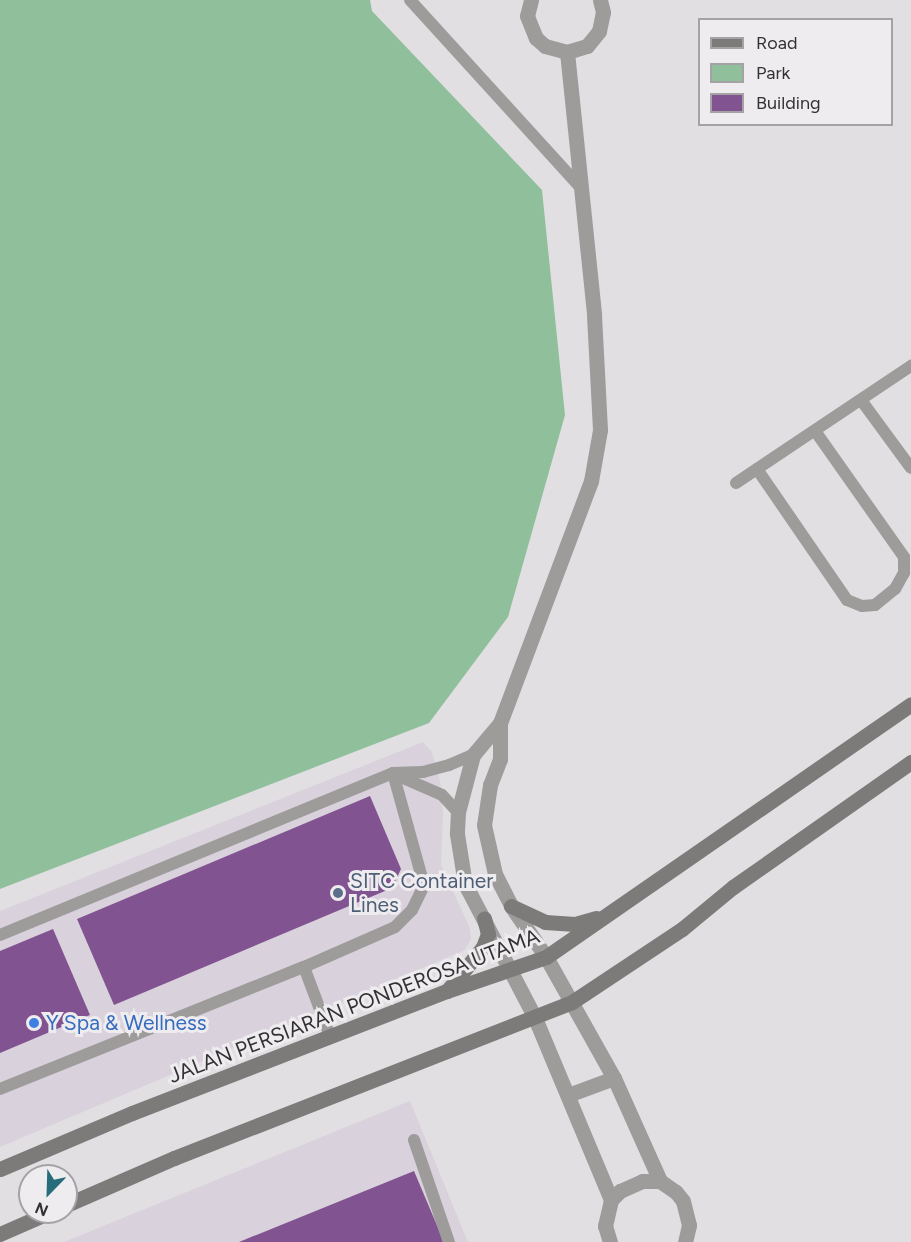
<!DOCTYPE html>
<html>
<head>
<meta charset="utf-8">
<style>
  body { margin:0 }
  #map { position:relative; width:911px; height:1242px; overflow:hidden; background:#e2dfe3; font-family:Figtree,sans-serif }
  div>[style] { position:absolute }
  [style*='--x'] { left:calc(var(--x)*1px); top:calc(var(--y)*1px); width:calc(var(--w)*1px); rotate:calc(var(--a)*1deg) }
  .built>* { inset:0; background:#d9d1db }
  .green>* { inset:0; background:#90c09b }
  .building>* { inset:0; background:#825391 }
  .service>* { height:12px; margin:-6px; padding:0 6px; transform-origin:6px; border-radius:6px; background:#9d9c9b }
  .minor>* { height:15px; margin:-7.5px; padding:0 7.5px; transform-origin:7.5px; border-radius:7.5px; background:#9d9c9b }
  .secondary>* { height:15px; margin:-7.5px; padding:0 7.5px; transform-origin:7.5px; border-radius:7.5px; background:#7d7b79 }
  .dots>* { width:16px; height:16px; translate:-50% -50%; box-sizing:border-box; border:3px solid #efecf0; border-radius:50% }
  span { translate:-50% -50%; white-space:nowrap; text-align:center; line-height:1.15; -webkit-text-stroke:6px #efecf0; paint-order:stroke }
  .service-label { font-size:21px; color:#4e5e75 }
  .left { translate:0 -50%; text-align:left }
  .street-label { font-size:21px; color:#333233 }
  .shop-label { font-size:21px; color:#366cbe }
  .legend { position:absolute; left:698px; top:18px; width:195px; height:108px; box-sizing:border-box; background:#efecf0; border:2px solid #a4a2a4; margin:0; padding:8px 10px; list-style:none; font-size:18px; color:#333233 }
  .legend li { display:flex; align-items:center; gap:12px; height:30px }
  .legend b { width:30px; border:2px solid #a4a2a4 }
  .north { position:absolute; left:18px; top:1164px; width:60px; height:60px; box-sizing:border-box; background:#efecf0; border:2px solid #a4a2a4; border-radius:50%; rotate:203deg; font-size:16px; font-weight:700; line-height:24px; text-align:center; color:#333233 }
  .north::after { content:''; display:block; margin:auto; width:21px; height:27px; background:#266c7b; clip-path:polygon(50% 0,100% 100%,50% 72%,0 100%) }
</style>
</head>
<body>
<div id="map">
  <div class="built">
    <div style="clip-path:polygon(423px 742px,432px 752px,440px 780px,443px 814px,441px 865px,470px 928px,471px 939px,465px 950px,0 1147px,0 911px)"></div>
    <div style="clip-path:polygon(410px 1101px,468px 1242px,64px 1242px)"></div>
  </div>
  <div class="green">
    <div style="clip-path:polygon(0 0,370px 0,372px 11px,542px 190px,565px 415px,508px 617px,429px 723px,0 889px)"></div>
  </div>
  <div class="building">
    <div style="clip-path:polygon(370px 796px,401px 869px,392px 888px,114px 1005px,77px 919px)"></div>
    <div style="clip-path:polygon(53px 929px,90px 1015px,0 1053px,0 951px)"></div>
    <div style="clip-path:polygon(414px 1171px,444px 1242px,239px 1242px)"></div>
  </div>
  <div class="service">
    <div style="--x:410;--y:0;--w:254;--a:47.7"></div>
    <div style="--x:861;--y:400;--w:84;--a:53.7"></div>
    <div style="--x:757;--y:469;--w:159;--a:55.5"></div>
    <div style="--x:847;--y:600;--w:16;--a:22"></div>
    <div style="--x:862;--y:606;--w:13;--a:-4"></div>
    <div style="--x:875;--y:605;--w:26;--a:-39"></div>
    <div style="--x:895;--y:589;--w:18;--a:-61"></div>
    <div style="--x:904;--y:573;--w:16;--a:-90"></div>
    <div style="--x:904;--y:557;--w:154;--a:-125.2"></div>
    <div style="--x:736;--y:483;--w:211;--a:-33.8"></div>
    <div style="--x:394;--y:774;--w:52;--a:23.6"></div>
    <div style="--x:442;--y:795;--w:23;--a:47"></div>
    <div style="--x:0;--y:935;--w:425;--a:-22.4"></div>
    <div style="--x:393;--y:773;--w:30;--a:-2"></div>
    <div style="--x:423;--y:772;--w:27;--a:-15"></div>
    <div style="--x:449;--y:765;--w:26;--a:-23"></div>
    <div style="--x:304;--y:967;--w:74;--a:69.4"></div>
    <div style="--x:0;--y:1089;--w:328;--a:-21.9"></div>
    <div style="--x:304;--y:967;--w:99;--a:-23.7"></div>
    <div style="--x:395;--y:927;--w:24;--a:-45"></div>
    <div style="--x:412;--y:910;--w:28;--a:-64"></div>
    <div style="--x:424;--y:885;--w:116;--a:-105.5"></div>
    <div style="--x:414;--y:1140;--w:108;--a:71.1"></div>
  </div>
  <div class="minor">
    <div style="--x:531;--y:0;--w:16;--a:104"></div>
    <div style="--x:527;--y:16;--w:24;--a:68"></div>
    <div style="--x:536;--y:38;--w:12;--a:42"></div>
    <div style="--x:545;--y:46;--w:23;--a:15"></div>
    <div style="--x:567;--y:52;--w:21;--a:-17"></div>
    <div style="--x:587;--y:46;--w:19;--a:-51"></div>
    <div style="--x:599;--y:31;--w:19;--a:-78"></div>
    <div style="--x:603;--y:12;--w:12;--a:-104"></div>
    <div style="--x:567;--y:52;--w:264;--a:84.1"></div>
    <div style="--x:594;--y:315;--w:115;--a:87"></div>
    <div style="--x:600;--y:430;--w:52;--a:100"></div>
    <div style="--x:591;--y:481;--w:259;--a:110.6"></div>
    <div style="--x:500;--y:723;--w:42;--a:130.2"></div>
    <div style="--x:473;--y:755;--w:59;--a:104.7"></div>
    <div style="--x:458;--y:812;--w:22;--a:93"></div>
    <div style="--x:457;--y:834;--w:51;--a:80.9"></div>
    <div style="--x:465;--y:884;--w:151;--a:62.4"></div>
    <div style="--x:535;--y:1018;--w:197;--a:67.3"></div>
    <div style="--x:500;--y:723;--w:36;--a:90"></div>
    <div style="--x:500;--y:759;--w:28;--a:111"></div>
    <div style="--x:490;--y:785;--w:40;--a:98.5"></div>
    <div style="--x:484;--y:825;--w:50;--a:77.3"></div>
    <div style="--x:495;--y:874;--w:36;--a:63"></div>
    <div style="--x:511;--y:906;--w:62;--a:55.5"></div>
    <div style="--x:546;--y:957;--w:139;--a:60.7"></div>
    <div style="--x:614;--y:1078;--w:113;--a:65.9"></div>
    <div style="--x:568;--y:1095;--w:49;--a:-20.3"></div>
    <div style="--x:610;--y:1242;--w:17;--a:-107"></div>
    <div style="--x:605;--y:1226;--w:27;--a:-77"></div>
    <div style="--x:611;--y:1200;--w:13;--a:-45"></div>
    <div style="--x:620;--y:1191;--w:24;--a:-24"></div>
    <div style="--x:642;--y:1181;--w:18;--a:0"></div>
    <div style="--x:660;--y:1181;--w:19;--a:35"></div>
    <div style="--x:676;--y:1192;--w:11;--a:52"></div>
    <div style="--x:683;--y:1201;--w:25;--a:76"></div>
    <div style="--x:689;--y:1225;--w:17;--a:103"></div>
  </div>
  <div class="secondary">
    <div style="--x:511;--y:906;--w:38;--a:25"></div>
    <div style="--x:545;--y:922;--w:30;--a:4"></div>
    <div style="--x:575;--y:924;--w:22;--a:-16"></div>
    <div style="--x:447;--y:991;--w:57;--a:-50.7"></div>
    <div style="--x:483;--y:947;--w:14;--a:-69"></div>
    <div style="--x:488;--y:934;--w:16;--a:-104"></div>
    <div style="--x:0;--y:1169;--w:143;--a:-23"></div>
    <div style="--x:132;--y:1113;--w:338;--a:-21.2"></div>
    <div style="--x:447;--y:991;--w:105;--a:-19"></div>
    <div style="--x:546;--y:957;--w:444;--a:-34.7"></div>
    <div style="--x:66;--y:1205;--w:118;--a:-23.5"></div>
    <div style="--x:174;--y:1158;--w:427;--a:-21.4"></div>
    <div style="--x:572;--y:1002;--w:132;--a:-33.6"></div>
    <div style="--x:682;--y:929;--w:66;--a:-39.5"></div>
    <div style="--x:733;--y:887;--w:218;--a:-35.1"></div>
    <div style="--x:0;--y:1234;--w:55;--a:-23.7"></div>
  </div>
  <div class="dots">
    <div style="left:338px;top:893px;background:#5c6f8a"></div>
    <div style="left:34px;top:1023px;background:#3f7fe0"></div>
  </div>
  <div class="service-label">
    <span class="left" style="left:350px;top:893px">SITC Container<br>Lines</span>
  </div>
  <div class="street-label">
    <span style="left:354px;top:1006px;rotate:-21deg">JALAN PERSIARAN PONDEROSA UTAMA</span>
  </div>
  <div class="shop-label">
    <span class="left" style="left:46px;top:1023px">Y Spa &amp; Wellness</span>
  </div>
  <ul class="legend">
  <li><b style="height:8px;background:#7d7b79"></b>Road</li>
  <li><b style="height:16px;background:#90c09b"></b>Park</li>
  <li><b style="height:16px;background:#825391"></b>Building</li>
  </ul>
  <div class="north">N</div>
</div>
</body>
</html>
